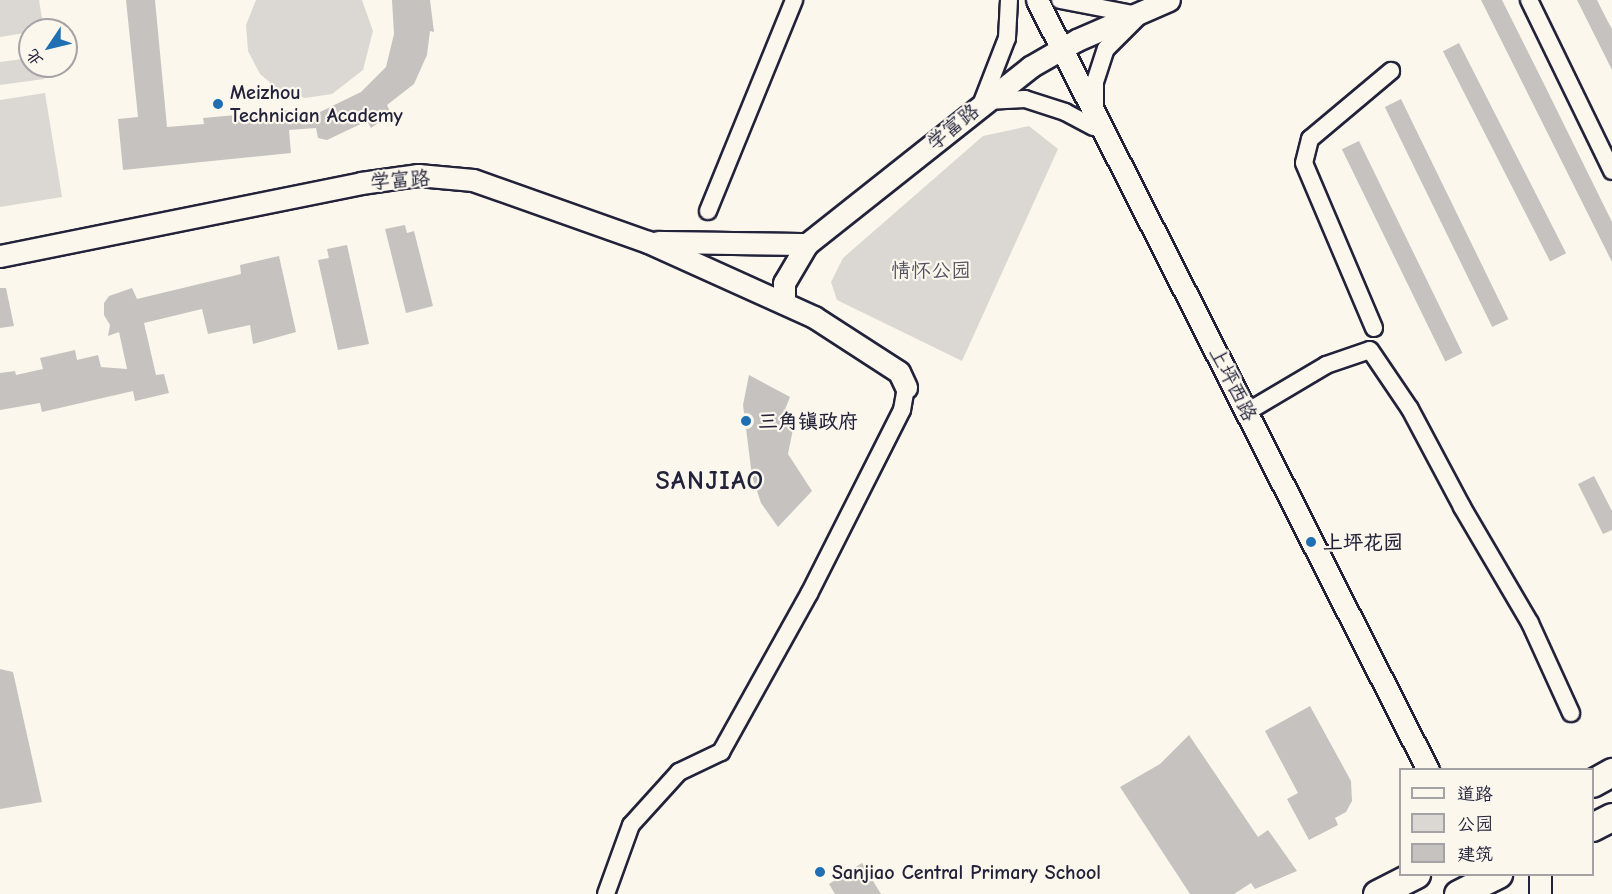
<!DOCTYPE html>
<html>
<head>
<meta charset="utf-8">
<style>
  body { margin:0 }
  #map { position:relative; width:1612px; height:894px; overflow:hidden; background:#fbf7ec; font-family:"Comic Neue","LXGW WenKai TC",sans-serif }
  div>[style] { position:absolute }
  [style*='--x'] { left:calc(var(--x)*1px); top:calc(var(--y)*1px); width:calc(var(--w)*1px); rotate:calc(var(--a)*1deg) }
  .green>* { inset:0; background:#dbd8d3 }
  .building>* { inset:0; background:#c6c2c0; transform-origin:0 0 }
  .roads { filter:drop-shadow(2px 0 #22223b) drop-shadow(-2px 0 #22223b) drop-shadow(0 2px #22223b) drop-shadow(0 -2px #22223b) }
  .minor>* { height:16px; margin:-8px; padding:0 8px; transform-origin:8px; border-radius:8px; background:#fbf7ec }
  .tertiary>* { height:21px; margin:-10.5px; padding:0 10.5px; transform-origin:10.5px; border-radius:10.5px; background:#fbf7ec }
  .primary>* { height:27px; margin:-13.5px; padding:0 13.5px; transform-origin:13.5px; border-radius:13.5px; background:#fbf7ec }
  .dots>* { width:16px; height:16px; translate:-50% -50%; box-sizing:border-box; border:3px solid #fbf7ec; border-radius:50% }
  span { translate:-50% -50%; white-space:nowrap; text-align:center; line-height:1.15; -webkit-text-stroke:4.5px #fbf7ec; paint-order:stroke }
  .poi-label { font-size:20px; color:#22223b; font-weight:700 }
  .left { translate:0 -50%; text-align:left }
  .street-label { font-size:20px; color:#22223b }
  .park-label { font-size:20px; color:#505061 }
  .district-label { font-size:26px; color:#22223b; font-weight:700; letter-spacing:1.5px }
  .legend { position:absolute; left:1399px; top:768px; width:195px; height:108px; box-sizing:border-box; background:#fbf7ec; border:2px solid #a4a2a5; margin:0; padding:8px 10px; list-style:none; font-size:18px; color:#22223b }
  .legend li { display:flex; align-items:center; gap:12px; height:30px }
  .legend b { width:30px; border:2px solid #a4a2a5 }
  .north { position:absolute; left:18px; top:18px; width:60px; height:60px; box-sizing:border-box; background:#fbf7ec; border:2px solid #a4a2a5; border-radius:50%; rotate:235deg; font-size:16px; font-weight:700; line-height:24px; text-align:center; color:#22223b }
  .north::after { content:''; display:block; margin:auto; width:21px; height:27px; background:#1f6fb2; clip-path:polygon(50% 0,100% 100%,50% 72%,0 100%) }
</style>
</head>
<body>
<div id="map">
  <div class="green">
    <div style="clip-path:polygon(0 0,39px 0,44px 30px,0 37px)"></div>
    <div style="clip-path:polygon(256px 0,362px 0,373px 31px,363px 70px,332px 94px,305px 98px,280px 91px,260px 74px,248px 51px,246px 25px)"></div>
    <div style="clip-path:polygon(30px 58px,30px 66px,43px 66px,44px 79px,0 85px,0 62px)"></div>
    <div style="clip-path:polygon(45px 93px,62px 197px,0 207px,0 100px)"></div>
    <div style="clip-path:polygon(1029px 126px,1058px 149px,962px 361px,837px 300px,831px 282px,843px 258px,983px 136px)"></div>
  </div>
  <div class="building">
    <div style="clip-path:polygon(126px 0,155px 0,167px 127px,204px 124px,203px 118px,292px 110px,292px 113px,320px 112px,361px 92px,386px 67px,394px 34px,392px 0,430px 0,434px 32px,430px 31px,427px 55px,414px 84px,387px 105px,391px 114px,371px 128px,367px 121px,327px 140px,318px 138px,316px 128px,289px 130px,291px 153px,123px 170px,118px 119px,138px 117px)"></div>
    <div style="clip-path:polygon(1481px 0,1502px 0,1544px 84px,1612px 222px,1612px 262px)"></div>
    <div style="clip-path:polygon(1577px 0,1597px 0,1607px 20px,1612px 29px,1612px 70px)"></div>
    <div style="left:1459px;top:43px;width:236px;height:18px;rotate:63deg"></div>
    <div style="left:1401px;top:99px;width:245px;height:18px;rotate:64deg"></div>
    <div style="left:1359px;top:141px;width:236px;height:19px;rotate:64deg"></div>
    <div style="clip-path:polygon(405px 225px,407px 233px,414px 231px,433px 306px,406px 313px,385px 229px)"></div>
    <div style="clip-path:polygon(347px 245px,369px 344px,338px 350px,318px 260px,329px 258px,327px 249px)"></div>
    <div style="clip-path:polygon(279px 256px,296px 332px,253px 344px,250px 325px,208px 334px,202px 309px,144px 323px,156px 375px,164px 374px,169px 393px,135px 401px,133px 391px,42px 412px,40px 403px,0 410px,0 373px,15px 371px,16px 375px,43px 369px,40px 358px,75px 350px,77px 360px,98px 355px,101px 367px,127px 369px,119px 332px,108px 336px,110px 325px,104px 315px,104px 303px,109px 296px,132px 288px,137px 299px,241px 274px,240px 265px)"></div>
    <div style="clip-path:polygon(0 288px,6px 288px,14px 326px,0 328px)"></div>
    <div style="clip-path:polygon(749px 375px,790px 397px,784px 412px,795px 419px,788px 454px,812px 491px,778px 527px,761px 503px,752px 476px,743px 405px)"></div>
    <div style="clip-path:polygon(1594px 476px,1612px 511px,1612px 530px,1603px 534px,1578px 484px)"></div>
    <div style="clip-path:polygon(0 669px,13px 672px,42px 802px,0 809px)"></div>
    <div style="clip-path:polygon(1310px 706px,1351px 781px,1352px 801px,1346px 812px,1335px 818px,1338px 825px,1309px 840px,1287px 799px,1298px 793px,1265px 731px)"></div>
    <div style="clip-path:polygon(1189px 735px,1258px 837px,1268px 830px,1297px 871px,1255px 889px,1251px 883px,1234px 894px,1190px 894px,1120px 787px,1160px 764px)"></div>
    <div style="clip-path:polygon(862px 863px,881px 894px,835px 894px,829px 884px)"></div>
  </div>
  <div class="roads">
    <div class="minor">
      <div style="--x:1060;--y:0;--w:74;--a:10.9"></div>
      <div style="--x:1529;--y:0;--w:190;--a:64.1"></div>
      <div style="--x:987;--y:101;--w:38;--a:-3"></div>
      <div style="--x:1025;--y:99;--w:42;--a:18"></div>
      <div style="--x:1065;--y:112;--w:32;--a:28"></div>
      <div style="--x:981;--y:105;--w:72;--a:-68.8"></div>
      <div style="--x:1007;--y:38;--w:38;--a:-87"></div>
      <div style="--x:1095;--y:111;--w:29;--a:-90"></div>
      <div style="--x:1095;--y:82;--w:35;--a:-72"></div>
      <div style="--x:1106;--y:49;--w:52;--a:-45"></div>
      <div style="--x:708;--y:211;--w:228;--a:-67.8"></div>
      <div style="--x:1374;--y:328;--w:179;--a:-113"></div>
      <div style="--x:1304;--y:163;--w:25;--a:-76"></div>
      <div style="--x:1310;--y:139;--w:106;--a:-40"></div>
      <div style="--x:1247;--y:412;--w:92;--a:-30.7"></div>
      <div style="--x:1326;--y:365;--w:46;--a:-18.8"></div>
      <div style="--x:1370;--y:350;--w:71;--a:55.9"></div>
      <div style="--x:1410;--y:409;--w:111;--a:62"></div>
      <div style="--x:1462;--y:507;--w:134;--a:59.6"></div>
      <div style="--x:1530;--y:623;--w:99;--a:65.5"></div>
      <div style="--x:606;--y:894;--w:73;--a:-70.1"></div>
      <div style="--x:631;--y:825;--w:72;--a:-47.8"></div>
      <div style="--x:679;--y:772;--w:47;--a:-25.5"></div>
      <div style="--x:721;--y:752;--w:181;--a:-60.9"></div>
      <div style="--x:809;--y:594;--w:206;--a:-63.2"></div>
      <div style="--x:902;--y:410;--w:23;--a:-80"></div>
    </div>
    <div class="tertiary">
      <div style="--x:1037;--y:0;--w:864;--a:63.08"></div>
      <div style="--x:658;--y:242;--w:149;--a:0.8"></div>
      <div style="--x:0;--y:256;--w:368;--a:-11.4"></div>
      <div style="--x:361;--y:183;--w:58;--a:-8"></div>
      <div style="--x:418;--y:175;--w:55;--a:5.2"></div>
      <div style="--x:473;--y:180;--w:186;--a:19.5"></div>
      <div style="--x:648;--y:242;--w:182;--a:24.3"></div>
      <div style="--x:814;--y:317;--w:101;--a:32.9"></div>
      <div style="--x:899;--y:372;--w:17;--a:65"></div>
      <div style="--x:784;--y:303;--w:20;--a:-90"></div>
      <div style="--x:784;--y:283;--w:45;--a:-59.5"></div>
      <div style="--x:807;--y:244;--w:285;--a:-38.4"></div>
      <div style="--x:1030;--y:67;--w:54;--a:-29.9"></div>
      <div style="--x:1077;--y:40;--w:100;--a:-23.5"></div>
      <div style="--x:1540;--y:874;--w:20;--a:90"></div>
    </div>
    <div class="primary">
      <div style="--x:1592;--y:783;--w:23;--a:-29"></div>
      <div style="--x:1592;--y:827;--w:22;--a:-27"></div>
      <div style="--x:1377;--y:894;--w:44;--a:-27.1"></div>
      <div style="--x:1458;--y:894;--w:45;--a:-26.6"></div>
    </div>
  </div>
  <div class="dots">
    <div style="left:218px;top:104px;background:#1f6fb2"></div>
    <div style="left:746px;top:421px;background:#1f6fb2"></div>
    <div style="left:1311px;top:542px;background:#1f6fb2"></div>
    <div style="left:820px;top:872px;background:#1f6fb2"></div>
  </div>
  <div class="poi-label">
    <span class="left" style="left:230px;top:104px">Meizhou<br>Technician Academy</span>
    <span class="left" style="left:758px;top:421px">三角镇政府</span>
    <span class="left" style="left:1323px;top:542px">上坪花园</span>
    <span class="left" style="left:832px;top:872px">Sanjiao Central Primary School</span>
  </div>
  <div class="street-label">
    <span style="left:953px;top:127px;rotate:-39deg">学富路</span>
    <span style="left:400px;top:180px;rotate:-4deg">学富路</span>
    <span style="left:1233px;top:384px;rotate:63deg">上坪西路</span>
  </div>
  <div class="park-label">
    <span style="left:931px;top:270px">情怀公园</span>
  </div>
  <div class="district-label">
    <span style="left:710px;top:482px">SANJIAO</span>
  </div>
  <ul class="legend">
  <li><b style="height:8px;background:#fbf7ec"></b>道路</li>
  <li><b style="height:16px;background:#dbd8d3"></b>公园</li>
  <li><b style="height:16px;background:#c6c2c0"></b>建筑</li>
  </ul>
  <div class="north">北</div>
</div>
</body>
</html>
